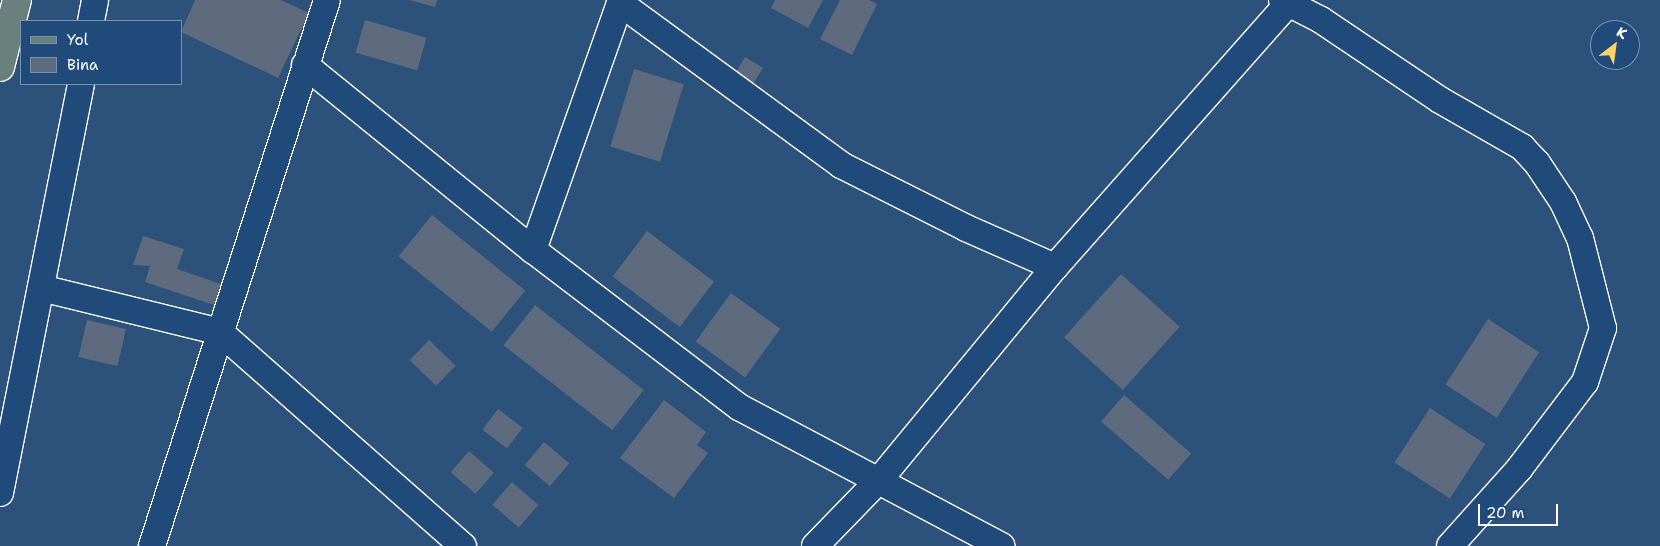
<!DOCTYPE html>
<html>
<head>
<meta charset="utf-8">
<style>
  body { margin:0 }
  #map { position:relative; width:1660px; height:546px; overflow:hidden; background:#2c517b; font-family:"Shantell Sans",sans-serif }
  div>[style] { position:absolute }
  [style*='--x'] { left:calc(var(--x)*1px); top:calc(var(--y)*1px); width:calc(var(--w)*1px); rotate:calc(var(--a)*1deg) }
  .building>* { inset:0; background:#5e6b7e; transform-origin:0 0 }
  .roads { filter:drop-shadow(1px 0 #fff) drop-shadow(-1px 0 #fff) drop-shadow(0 1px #fff) drop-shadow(0 -1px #fff) }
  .street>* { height:26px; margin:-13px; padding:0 13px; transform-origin:13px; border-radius:13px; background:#1f4a7a }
  .primary>* { height:28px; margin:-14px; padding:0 14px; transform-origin:14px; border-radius:14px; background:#6a807d }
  span { translate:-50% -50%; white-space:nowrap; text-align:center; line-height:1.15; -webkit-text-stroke:5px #1f4a7a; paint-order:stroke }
  .legend { position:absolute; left:20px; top:20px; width:162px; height:65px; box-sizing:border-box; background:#1f4a7a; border:1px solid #7992af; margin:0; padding:6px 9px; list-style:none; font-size:15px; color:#fff }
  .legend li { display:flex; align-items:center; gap:10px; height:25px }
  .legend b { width:25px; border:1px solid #7992af }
  .north { position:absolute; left:1590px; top:20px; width:50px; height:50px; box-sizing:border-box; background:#1f4a7a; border:1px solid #7992af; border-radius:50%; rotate:30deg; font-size:14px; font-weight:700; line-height:20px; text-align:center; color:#fff }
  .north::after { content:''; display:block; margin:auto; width:18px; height:22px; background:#ffd166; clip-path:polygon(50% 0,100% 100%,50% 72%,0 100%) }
  .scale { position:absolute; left:1478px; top:504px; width:80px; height:22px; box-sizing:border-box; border:2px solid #fff; border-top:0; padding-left:6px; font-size:15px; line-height:18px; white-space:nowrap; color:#fff; -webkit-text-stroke:4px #1f4a7a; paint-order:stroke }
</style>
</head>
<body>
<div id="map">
  <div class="building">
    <div style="clip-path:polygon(195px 0,281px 0,309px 13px,278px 78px,181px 32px)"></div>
    <div style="clip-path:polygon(409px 0,437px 0,435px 7px)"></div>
    <div style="clip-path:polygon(775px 0,823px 0,808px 28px,771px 8px)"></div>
    <div style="clip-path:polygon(840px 0,869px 0,877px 4px,852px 55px,820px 39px)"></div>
    <div style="left:365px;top:20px;width:64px;height:34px;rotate:16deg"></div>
    <div style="left:745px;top:57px;width:21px;height:22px;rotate:31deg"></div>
    <div style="left:634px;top:69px;width:52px;height:81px;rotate:17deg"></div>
    <div style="left:432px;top:215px;width:120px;height:53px;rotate:39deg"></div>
    <div style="left:647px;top:231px;width:84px;height:57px;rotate:37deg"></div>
    <div style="clip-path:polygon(143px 236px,184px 249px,177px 269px,221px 284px,214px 305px,145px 282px,150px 266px,133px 265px)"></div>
    <div style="left:1121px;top:274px;width:79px;height:85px;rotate:42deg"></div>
    <div style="left:731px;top:293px;width:61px;height:60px;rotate:36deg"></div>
    <div style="left:535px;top:305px;width:138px;height:51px;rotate:38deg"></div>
    <div style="left:1488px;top:319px;width:61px;height:78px;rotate:33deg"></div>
    <div style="left:87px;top:320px;width:40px;height:38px;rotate:13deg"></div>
    <div style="left:429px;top:340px;width:37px;height:28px;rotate:44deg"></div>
    <div style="left:1124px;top:395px;width:89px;height:35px;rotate:41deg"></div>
    <div style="clip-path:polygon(664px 400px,706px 432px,697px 445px,708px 453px,674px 498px,620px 458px)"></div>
    <div style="left:1430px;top:408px;width:66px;height:65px;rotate:33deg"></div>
    <div style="left:498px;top:409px;width:31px;height:26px;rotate:37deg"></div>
    <div style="left:544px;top:442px;width:33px;height:30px;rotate:40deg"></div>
    <div style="left:469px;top:451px;width:33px;height:28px;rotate:41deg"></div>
    <div style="left:512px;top:482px;width:35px;height:30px;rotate:41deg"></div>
  </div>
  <div class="roads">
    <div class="street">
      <div style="--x:1282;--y:0;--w:44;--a:27.1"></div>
      <div style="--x:1321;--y:20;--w:143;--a:33.9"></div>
      <div style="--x:1440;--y:100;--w:95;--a:29.8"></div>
      <div style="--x:1522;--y:147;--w:22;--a:47"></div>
      <div style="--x:1537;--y:163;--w:47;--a:56.3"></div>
      <div style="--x:1563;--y:202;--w:40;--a:65"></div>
      <div style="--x:1580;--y:238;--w:93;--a:75.7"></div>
      <div style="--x:1603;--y:328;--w:57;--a:108.4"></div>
      <div style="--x:1585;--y:382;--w:109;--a:127.2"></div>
      <div style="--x:1519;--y:469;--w:103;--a:131.9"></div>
      <div style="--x:620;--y:3;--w:274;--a:36.2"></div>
      <div style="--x:841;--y:165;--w:140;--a:26.7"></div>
      <div style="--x:966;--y:228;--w:97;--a:23.7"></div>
      <div style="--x:91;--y:21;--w:21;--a:-79"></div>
      <div style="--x:305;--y:65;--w:294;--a:39.1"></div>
      <div style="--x:533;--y:250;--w:259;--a:37.3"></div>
      <div style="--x:739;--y:407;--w:297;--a:27.9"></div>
      <div style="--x:533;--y:250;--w:265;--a:-70.6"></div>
      <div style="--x:41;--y:288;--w:184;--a:13.8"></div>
      <div style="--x:220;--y:332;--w:324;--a:41.4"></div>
      <div style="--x:0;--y:493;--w:417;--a:-78.8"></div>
      <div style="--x:152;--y:546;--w:573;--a:-72.23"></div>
      <div style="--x:815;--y:546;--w:93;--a:-45.9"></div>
      <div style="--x:880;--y:479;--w:275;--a:-50.5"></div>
      <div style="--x:1055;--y:267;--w:356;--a:-48.5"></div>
    </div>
    <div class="primary">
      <div style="--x:0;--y:67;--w:69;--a:-75.8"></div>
    </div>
  </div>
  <ul class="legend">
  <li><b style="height:6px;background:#6a807d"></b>Yol</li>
  <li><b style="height:14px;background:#5e6b7e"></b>Bina</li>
  </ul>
  <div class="north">K</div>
  <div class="scale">20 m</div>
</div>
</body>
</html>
